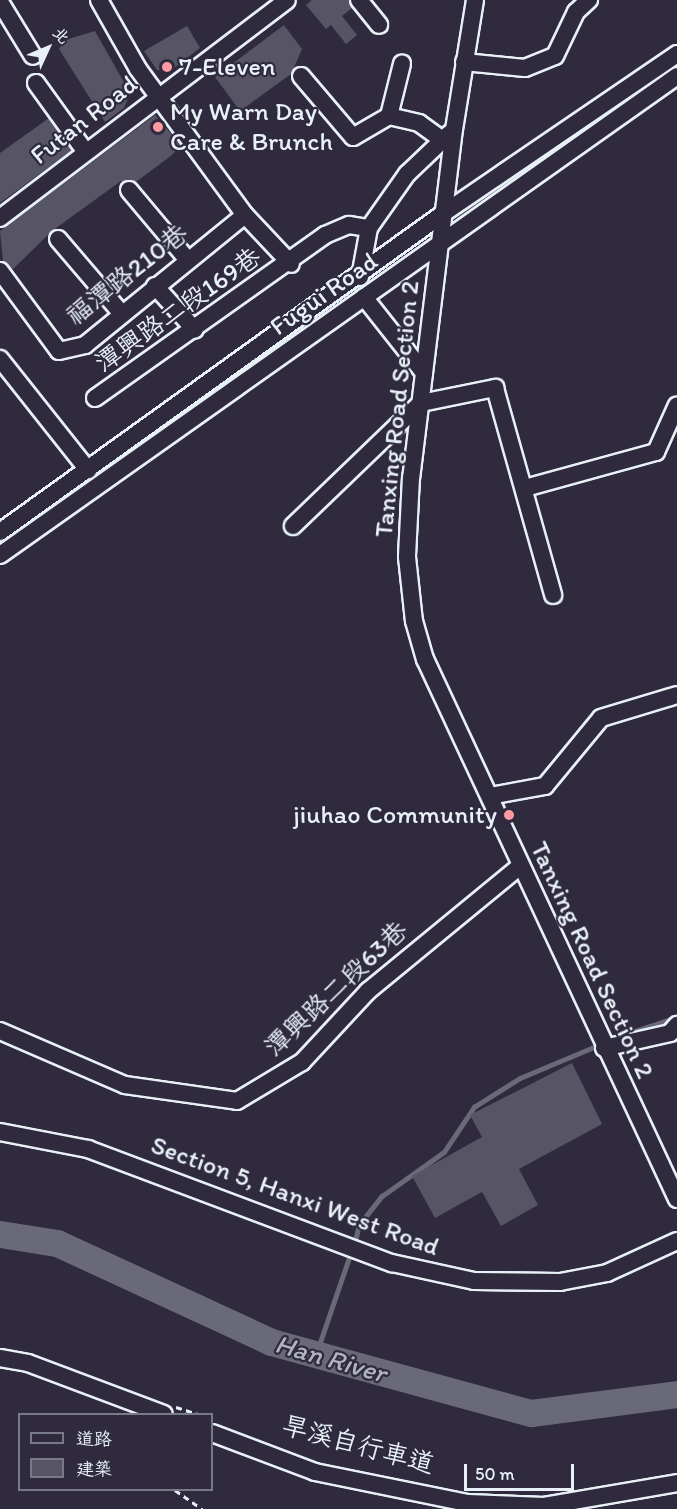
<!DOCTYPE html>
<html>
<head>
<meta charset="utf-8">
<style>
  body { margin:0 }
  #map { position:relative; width:677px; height:1509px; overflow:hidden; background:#2f2a3d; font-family:Itim,"LXGW WenKai TC",sans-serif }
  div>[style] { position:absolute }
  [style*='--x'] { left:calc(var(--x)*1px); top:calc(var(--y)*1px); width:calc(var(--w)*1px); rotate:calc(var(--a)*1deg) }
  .stream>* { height:4.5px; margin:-2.25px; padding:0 2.25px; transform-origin:2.25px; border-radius:2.25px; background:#696978 }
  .river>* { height:27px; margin:-13.5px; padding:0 13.5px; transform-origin:13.5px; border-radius:13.5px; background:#696978 }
  .building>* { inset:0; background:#575565 }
  .path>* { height:3px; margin-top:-1.5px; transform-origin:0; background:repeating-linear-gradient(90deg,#e8f1f8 0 6px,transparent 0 10.5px) }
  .roads { filter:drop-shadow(2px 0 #e8f1f8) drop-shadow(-2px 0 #e8f1f8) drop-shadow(0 2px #e8f1f8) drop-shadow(0 -2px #e8f1f8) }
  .minor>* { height:16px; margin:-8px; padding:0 8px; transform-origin:8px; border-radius:8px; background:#2f2a3d }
  .dots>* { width:16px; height:16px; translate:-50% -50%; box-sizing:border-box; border:3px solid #2f2a3d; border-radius:50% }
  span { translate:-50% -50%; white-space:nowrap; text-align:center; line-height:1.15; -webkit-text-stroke:4.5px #2f2a3d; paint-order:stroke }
  .poi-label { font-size:26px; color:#e8f1f8 }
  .left { translate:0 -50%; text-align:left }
  .right { translate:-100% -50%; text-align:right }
  .street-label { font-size:26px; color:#e8f1f8 }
  .water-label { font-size:27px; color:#afb4be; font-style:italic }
  .legend { position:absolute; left:18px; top:1413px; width:195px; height:78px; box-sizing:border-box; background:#2f2a3d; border:2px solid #797a88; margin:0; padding:8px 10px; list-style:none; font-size:18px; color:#e8f1f8 }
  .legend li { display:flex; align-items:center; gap:12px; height:30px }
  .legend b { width:30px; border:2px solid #797a88 }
  .north { position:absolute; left:18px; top:18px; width:60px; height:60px; -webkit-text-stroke:4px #2f2a3d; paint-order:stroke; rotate:46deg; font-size:16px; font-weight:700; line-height:24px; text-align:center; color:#e8f1f8 }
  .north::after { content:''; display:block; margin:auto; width:21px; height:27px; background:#e8f1f8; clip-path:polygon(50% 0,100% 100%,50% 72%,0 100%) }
  .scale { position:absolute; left:464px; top:1464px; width:110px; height:27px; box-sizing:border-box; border:3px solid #e8f1f8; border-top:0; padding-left:8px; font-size:18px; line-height:21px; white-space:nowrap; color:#e8f1f8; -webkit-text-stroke:4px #2f2a3d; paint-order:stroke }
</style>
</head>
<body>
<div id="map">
  <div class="stream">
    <div style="--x:614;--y:1038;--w:66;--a:-18.4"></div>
    <div style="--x:354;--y:1244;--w:20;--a:-75"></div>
    <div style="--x:359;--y:1225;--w:37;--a:-52"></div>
    <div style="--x:382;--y:1196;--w:76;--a:-35.4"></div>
    <div style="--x:444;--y:1152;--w:54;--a:-56.3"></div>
    <div style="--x:474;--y:1107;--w:54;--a:-32.2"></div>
    <div style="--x:520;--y:1078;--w:88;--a:-22.8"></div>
    <div style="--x:316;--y:1354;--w:108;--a:-71.1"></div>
  </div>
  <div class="river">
    <div style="--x:0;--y:1234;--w:58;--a:9"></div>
    <div style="--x:57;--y:1243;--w:236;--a:24.8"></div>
    <div style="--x:271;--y:1342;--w:270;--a:15.3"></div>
    <div style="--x:531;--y:1413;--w:147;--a:-7.4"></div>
  </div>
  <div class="building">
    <div style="clip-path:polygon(312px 0,349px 0,352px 8px,342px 16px,357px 35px,346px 44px,331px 25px,326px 29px,306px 5px)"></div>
    <div style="clip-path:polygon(284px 25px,302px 49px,291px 74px,240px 111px,215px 77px)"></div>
    <div style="clip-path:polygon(187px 26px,200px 48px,170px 71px,157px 70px,144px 51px)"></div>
    <div style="clip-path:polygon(95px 31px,130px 93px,124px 108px,105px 122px,59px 49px,65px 40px)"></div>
    <div style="clip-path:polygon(155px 115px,181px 145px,172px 155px,136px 182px,121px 181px,52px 231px,12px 270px,3px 261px,0 231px)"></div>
    <div style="clip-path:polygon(49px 118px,72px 150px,0 203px,0 153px)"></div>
    <div style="clip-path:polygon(572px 1063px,602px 1124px,519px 1169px,538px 1205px,501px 1226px,482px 1192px,435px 1218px,412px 1176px,482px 1137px,470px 1115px)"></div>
  </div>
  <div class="path">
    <div style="--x:176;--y:1407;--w:22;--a:18"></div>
    <div style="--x:175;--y:1490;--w:33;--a:35"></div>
  </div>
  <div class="roads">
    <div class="minor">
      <div style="--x:99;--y:0;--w:79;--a:60.5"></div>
      <div style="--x:138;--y:69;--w:181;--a:53.8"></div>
      <div style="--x:245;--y:215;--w:67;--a:46.8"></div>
      <div style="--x:359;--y:0;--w:32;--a:51"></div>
      <div style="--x:475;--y:0;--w:131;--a:99.2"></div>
      <div style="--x:454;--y:129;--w:351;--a:97"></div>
      <div style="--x:411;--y:477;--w:80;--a:92.9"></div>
      <div style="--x:407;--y:557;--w:64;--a:83.8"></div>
      <div style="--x:414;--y:621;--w:40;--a:74"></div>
      <div style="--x:425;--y:659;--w:596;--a:64.98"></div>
      <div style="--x:0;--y:2;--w:63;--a:58.6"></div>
      <div style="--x:464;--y:62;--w:61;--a:5.6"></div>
      <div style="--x:525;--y:68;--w:32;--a:-22"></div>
      <div style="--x:555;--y:56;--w:49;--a:-64.5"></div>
      <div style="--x:576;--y:12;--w:18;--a:-43"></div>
      <div style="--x:301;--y:76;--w:80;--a:49.6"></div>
      <div style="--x:353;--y:137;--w:42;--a:-30.3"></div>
      <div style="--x:389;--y:116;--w:31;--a:13"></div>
      <div style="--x:419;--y:123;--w:29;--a:36"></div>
      <div style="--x:36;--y:83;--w:84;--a:54.2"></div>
      <div style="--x:389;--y:116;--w:54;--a:-76"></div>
      <div style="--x:129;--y:190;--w:90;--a:50"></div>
      <div style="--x:0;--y:218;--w:360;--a:-37.2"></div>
      <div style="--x:58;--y:239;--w:99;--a:49.5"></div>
      <div style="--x:0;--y:271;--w:99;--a:53.6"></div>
      <div style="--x:59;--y:351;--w:27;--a:-13"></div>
      <div style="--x:85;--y:345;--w:206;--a:-39.1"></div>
      <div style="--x:360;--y:277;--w:50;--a:-79.6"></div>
      <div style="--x:369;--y:228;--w:66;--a:-54.9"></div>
      <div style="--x:407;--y:174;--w:58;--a:-43.6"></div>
      <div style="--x:155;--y:286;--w:59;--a:47.7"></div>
      <div style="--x:364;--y:297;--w:97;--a:51.7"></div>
      <div style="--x:0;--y:359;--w:142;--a:51.6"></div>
      <div style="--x:95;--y:398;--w:282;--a:-35.3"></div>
      <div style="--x:325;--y:235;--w:26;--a:-23"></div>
      <div style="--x:349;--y:225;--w:20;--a:9"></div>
      <div style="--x:525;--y:488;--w:136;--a:-15.4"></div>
      <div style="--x:656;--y:452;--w:51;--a:-65.9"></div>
      <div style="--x:293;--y:526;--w:178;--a:-43.9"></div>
      <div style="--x:421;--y:403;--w:76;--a:-11.5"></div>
      <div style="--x:495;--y:388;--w:215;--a:74.3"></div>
      <div style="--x:0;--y:532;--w:547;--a:-35.7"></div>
      <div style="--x:444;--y:213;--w:282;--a:-34.3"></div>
      <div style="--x:0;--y:555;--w:829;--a:-35.28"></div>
      <div style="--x:490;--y:796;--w:56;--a:-10.3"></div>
      <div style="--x:545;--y:786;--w:88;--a:-50.5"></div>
      <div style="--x:601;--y:718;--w:79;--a:-16.8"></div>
      <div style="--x:0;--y:1031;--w:136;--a:23.4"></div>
      <div style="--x:125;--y:1085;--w:113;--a:8.1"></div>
      <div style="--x:237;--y:1101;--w:76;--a:-31"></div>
      <div style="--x:302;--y:1062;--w:97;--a:-47.1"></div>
      <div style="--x:368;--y:991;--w:197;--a:-39.4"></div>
      <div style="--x:604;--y:1048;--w:68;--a:-12.8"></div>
      <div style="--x:670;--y:1033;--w:11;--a:-49"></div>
      <div style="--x:0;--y:1132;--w:90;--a:10.9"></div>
      <div style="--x:88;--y:1149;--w:325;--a:20.6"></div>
      <div style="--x:392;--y:1263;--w:84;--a:12.4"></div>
      <div style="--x:474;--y:1281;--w:86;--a:0.7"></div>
      <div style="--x:560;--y:1282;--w:48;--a:-10.8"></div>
      <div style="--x:607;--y:1273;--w:77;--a:-24.6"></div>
      <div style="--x:0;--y:1358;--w:28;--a:10"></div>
      <div style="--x:28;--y:1363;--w:145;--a:20.6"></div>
      <div style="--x:212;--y:1433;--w:110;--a:20.7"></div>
      <div style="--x:315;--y:1472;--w:156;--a:11.5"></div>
      <div style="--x:468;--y:1503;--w:76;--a:2.3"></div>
      <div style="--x:544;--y:1506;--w:135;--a:-9.8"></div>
    </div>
  </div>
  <div class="dots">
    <div style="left:167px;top:67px;background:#ff9aa2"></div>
    <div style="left:158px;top:127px;background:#ff9aa2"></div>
    <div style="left:509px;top:815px;background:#ff9aa2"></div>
  </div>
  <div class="poi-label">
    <span class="left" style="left:179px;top:67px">7-Eleven</span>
    <span class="left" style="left:170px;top:127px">My Warn Day<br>Care &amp; Brunch</span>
    <span class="right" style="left:497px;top:815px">jiuhao Community</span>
  </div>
  <div class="street-label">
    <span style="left:84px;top:120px;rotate:-38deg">Futan Road</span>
    <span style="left:127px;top:275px;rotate:-38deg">福潭路210巷</span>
    <span style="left:324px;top:294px;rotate:-35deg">Fugui Road</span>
    <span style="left:178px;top:310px;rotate:-35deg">潭興路二段169巷</span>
    <span style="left:397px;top:409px;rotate:-84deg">Tanxing Road Section 2</span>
    <span style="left:592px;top:960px;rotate:65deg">Tanxing Road Section 2</span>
    <span style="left:336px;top:989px;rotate:-43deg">潭興路二段63巷</span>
    <span style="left:295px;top:1196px;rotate:20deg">Section 5, Hanxi West Road</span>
    <span style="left:358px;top:1445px;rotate:15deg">旱溪自行車道</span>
  </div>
  <div class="water-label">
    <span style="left:331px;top:1358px;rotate:16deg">Han River</span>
  </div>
  <ul class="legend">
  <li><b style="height:8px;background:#2f2a3d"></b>道路</li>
  <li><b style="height:16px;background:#575565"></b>建築</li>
  </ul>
  <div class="north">北</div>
  <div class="scale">50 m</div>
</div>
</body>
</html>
